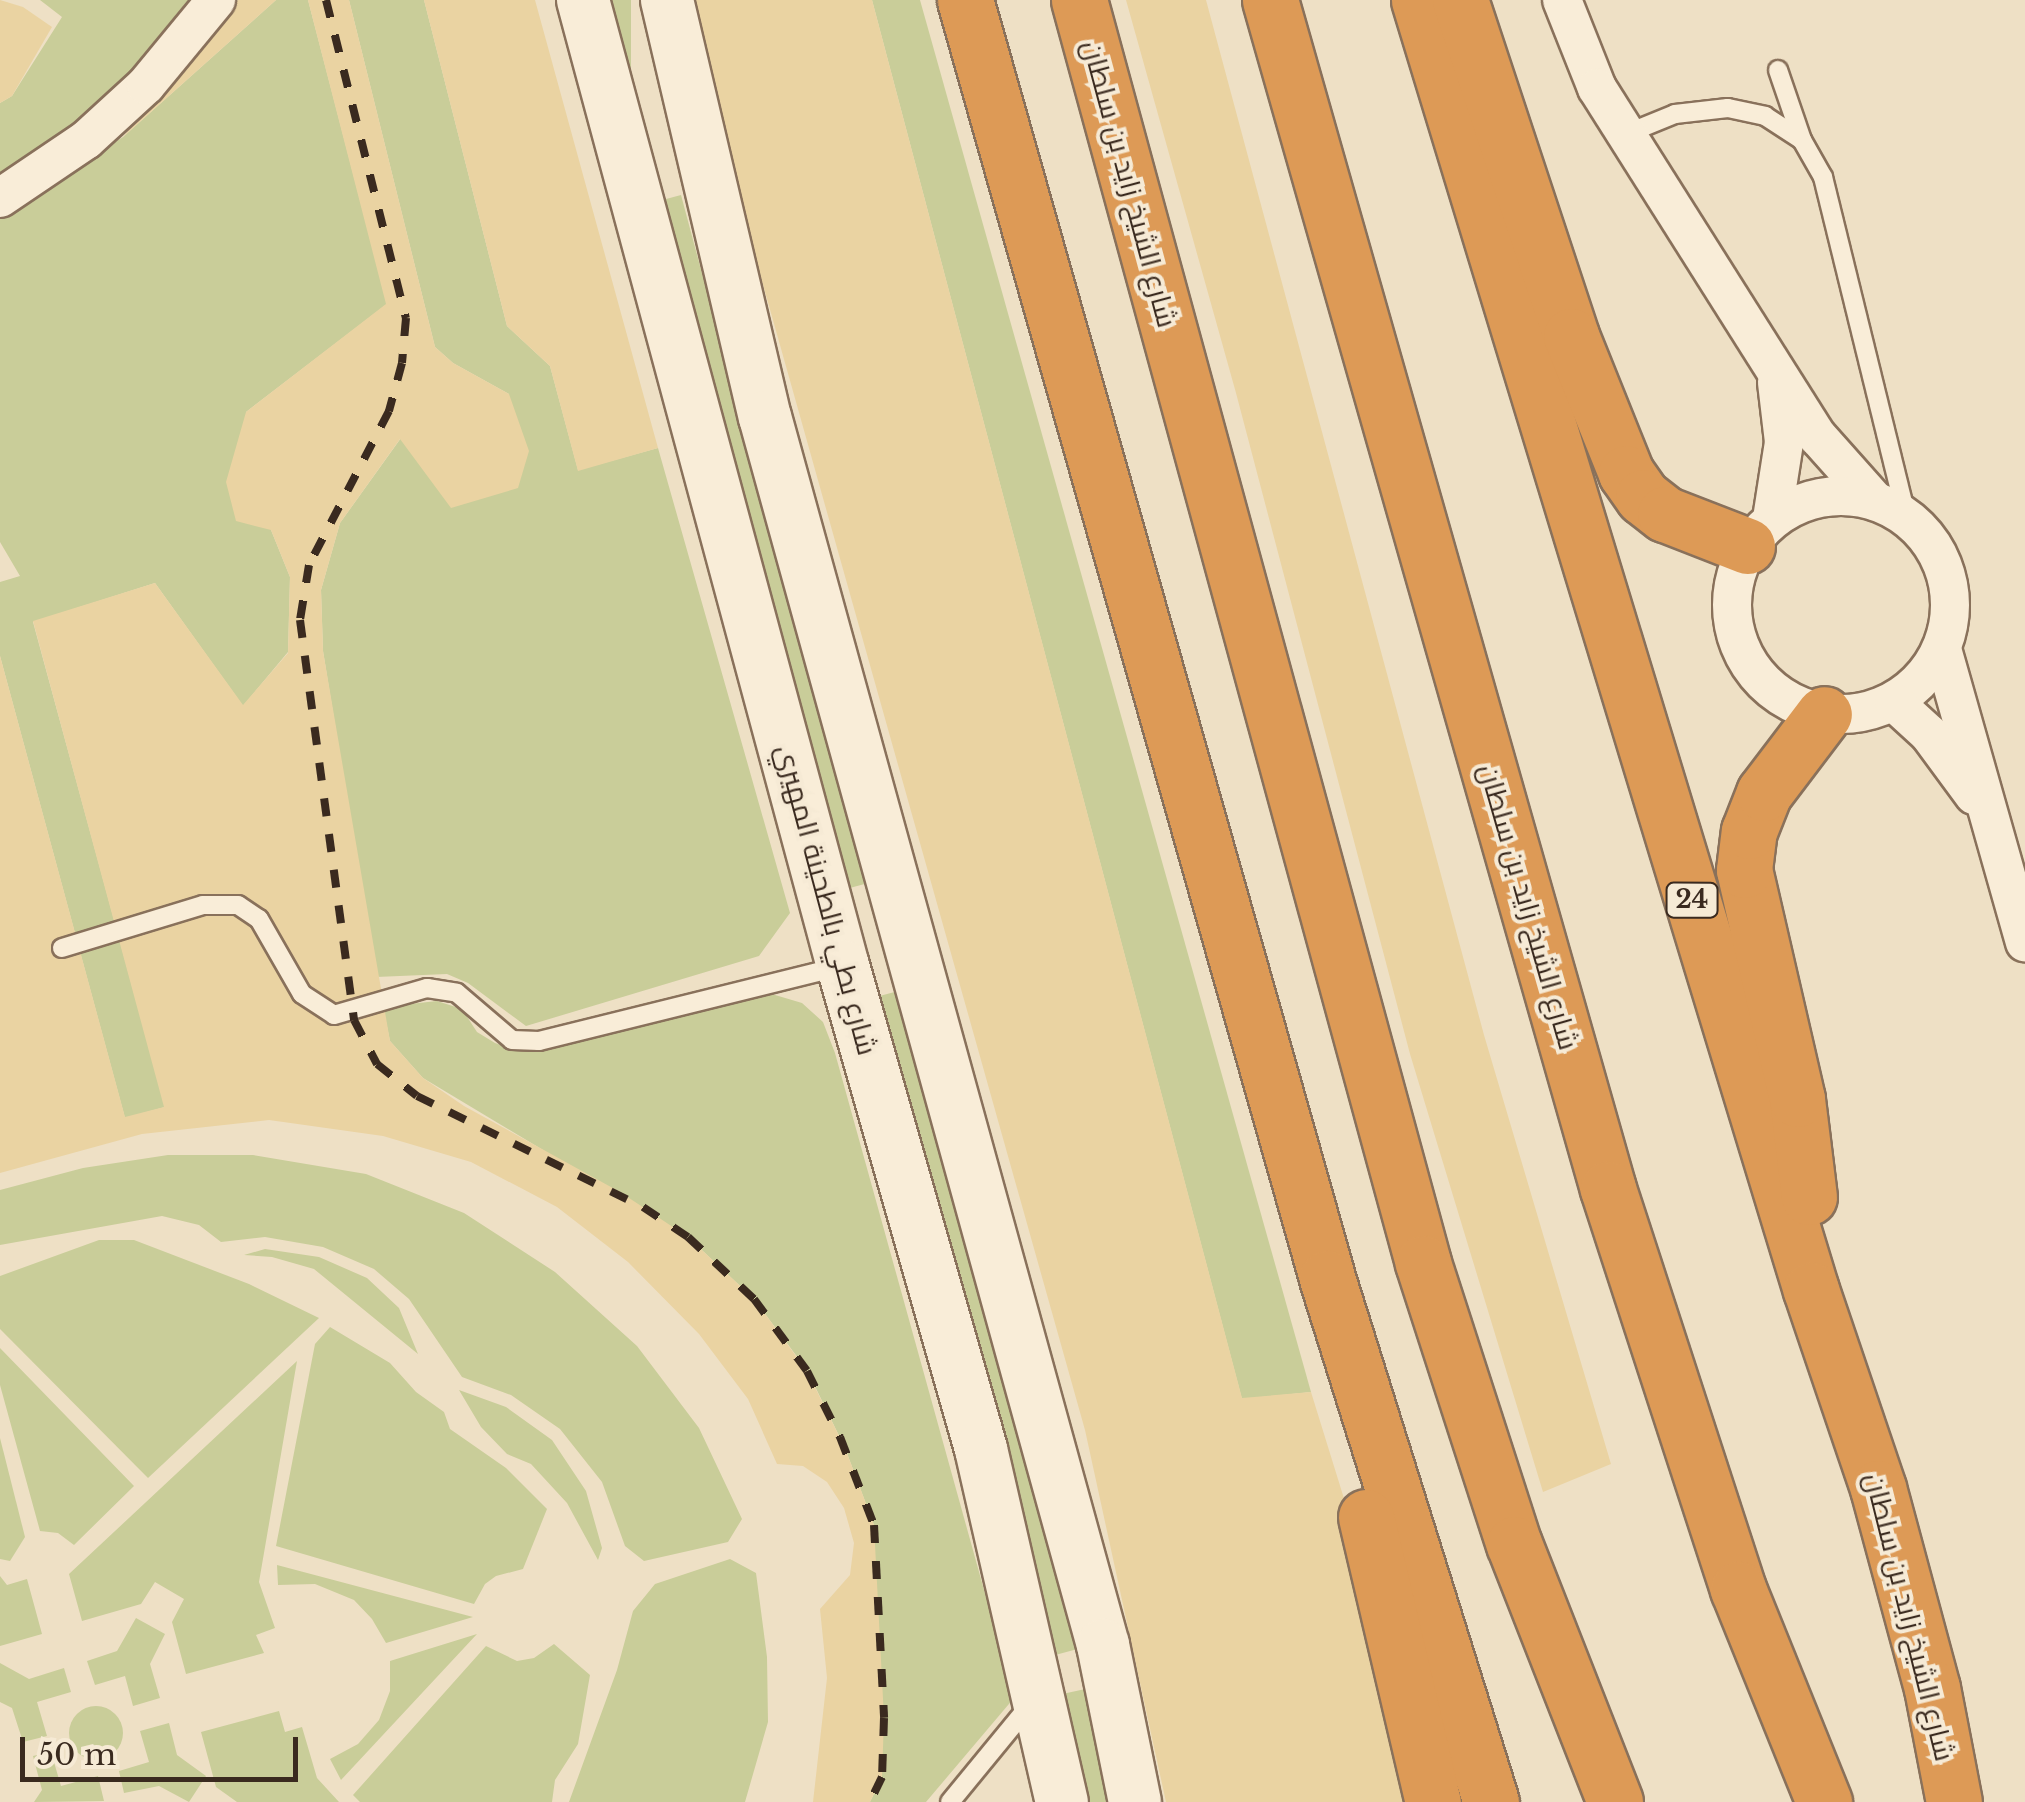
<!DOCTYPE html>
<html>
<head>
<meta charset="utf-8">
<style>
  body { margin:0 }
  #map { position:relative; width:2025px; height:1802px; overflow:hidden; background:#eee0c5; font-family:"Libre Baskerville",Cairo,serif }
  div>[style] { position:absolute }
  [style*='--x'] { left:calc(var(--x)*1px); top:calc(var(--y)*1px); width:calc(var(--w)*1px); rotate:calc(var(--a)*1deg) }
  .green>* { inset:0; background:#c9cd99; transform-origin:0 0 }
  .round { border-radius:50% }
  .sand>* { inset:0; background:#ead3a2 }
  .roads { filter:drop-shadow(2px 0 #89715b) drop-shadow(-2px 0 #89715b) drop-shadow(0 2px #89715b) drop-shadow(0 -2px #89715b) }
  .lane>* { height:18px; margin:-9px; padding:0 9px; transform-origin:9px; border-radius:9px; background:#f9edd8 }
  .street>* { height:38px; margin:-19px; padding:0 19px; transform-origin:19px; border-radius:19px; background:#f9edd8 }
  .street>.ring { margin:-19px; padding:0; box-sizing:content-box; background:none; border:38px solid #f9edd8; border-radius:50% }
  .secondary>* { height:52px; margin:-26px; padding:0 26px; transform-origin:26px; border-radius:26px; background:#f9edd8 }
  .highway>* { height:55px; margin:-27.5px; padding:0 27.5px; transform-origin:27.5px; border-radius:27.5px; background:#dd9a56 }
  .rail>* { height:8px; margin-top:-4px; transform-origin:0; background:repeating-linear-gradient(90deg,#3a2a1f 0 18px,transparent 0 36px) }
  span { translate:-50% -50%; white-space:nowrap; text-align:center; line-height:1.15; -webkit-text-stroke:8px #f6ead5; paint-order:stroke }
  .shield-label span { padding:2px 8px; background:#f6ead5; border:2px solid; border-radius:8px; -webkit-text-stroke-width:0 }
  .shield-label { font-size:25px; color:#3a2a1f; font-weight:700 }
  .street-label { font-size:28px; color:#3a2a1f }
  .scale { position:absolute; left:20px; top:1737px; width:278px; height:45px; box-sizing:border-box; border:5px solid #3a2a1f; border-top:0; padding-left:12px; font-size:30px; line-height:35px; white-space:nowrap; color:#3a2a1f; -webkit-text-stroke:8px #f6ead5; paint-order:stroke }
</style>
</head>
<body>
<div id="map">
  <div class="green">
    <div style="clip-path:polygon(40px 0,203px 0,136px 78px,0 183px,0 103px,12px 96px,62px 17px)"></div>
    <div style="clip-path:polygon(276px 0,308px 0,387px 304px,246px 412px,271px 530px,290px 577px,288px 652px,243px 706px,155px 583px,33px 622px,165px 1107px,125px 1118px,0 656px,0 582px,20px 576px,0 542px,0 214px,123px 137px)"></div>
    <div style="clip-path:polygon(349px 0,424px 0,507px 326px,550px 366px,578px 470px,658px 448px,790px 913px,759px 956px,526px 1026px,468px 983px,447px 974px,376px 977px,323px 651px,321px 590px,340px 523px,401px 438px,509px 394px,453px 363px,435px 347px)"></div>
    <div style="left:604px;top:0;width:27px;height:170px"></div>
    <div style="clip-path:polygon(872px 0,920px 0,1311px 1392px,1242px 1399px)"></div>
    <div style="left:681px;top:195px;width:713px;height:26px;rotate:75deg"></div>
    <div style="left:902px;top:990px;width:682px;height:27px;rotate:75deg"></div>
    <div style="clip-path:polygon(765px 992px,802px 1003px,823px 1022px,835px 1053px,1014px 1698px,926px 1802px,870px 1802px,882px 1777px,874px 1525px,845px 1448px,807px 1370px,754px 1299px,688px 1237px,423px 1078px,390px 1041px,383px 1007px,437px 1001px,462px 1009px,477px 1032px,495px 1043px,519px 1051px,550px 1048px)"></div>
    <div style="clip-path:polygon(168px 1155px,253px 1155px,366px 1174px,464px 1213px,555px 1272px,637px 1346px,699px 1428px,742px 1519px,728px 1542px,644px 1561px,625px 1546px,602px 1482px,560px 1429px,511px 1395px,462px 1377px,409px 1299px,374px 1269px,323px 1247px,265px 1237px,221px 1242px,199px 1225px,162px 1216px,0 1245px,0 1190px,83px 1168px)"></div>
    <div style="clip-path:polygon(99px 1240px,134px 1240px,249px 1284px,319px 1318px,148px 1478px,0 1329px,0 1276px)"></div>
    <div style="clip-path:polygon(265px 1249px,319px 1257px,367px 1278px,399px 1308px,418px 1354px,314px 1269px,272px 1257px,244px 1255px)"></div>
    <div style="clip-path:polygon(330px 1327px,390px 1363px,416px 1392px,444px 1412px,450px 1429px,506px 1468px,547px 1509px,523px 1569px,496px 1576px,485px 1584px,474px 1604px,276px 1546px,315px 1344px)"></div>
    <div style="clip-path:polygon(0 1348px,134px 1486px,74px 1545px,58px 1533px,40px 1531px,0 1385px)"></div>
    <div style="clip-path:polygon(297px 1361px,259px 1582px,275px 1628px,256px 1635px,264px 1653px,186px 1674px,172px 1622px,184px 1599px,155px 1582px,141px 1604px,82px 1621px,69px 1574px)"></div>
    <div style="clip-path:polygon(459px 1390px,506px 1407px,552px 1440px,586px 1491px,602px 1548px,598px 1560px,567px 1503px,531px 1464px,507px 1454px,481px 1427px)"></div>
    <div style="clip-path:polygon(0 1438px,25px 1537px,10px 1561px,0 1559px)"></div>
    <div style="clip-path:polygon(730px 1559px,756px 1573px,767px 1657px,768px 1722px,745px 1802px,569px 1802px,617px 1670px,633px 1611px,655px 1584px)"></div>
    <div style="clip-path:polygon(277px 1565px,473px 1617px,386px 1643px,372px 1619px,354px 1600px,315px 1584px,278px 1585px)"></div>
    <div style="clip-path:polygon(0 1576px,7px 1585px,27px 1579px,42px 1634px,0 1646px)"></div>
    <div style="clip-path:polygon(136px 1618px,165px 1634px,150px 1664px,160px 1698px,133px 1706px,125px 1676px,95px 1685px,87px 1661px,117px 1651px)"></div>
    <div style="clip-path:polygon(477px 1634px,341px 1780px,330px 1759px,358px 1744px,379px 1720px,390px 1691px,390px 1661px)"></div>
    <div style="clip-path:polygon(554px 1644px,590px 1675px,578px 1744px,555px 1780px,552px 1802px,360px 1802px,353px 1795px,486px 1646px,517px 1661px,534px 1658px)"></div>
    <div style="clip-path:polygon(0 1663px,29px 1679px,64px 1668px,71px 1692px,37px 1702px,47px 1736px,23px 1742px,12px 1708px,0 1702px)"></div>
    <div style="left:1090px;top:1688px;width:117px;height:26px;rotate:78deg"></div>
    <div class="round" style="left:69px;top:1706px;width:54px;height:54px"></div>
    <div style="clip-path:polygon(279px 1711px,285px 1732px,302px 1727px,317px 1778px,339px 1802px,237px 1802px,216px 1787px,201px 1732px)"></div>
    <div style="clip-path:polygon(169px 1723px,177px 1755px,206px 1776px,189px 1802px,159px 1786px,124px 1793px,119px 1771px,149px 1762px,140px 1731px)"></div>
    <div style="clip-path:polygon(51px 1752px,61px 1786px,98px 1776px,104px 1801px,34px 1802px,42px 1790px,33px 1756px)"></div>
  </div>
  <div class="sand">
    <div style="clip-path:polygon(0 0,23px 7px,52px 27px,12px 96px,0 103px)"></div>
    <div style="clip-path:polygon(238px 0,276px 0,123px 137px)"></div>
    <div style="clip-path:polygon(308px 0,349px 0,435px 347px,453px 363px,509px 394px,529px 451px,518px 488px,451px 508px,400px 439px,340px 523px,321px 590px,323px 651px,390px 1041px,423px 1078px,464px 1106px,620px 1192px,688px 1237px,754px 1299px,807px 1371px,845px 1448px,874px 1525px,884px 1718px,882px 1777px,870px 1802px,813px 1802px,827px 1678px,820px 1609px,850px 1575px,854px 1543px,844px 1508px,827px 1482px,803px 1466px,777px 1464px,748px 1399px,699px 1334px,628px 1262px,557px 1207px,471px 1162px,383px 1136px,269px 1120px,142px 1134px,0 1173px,0 656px,125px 1117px,164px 1107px,33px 621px,155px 583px,243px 705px,288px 653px,290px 577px,271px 530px,236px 521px,226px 482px,246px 412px,386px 304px)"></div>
    <div style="clip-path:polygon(424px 0,535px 0,658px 448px,578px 471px,550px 366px,507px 326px)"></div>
    <div style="clip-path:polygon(683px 0,872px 0,1242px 1398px,1311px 1392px,1438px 1802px,1166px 1802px,1085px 1430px)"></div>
    <div style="clip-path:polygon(1126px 0,1206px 0,1484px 1035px,1611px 1464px,1543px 1492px,1410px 1054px,1236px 393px)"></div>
  </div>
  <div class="roads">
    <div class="lane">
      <div style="--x:1778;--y:70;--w:74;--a:71.1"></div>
      <div style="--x:1626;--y:134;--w:53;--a:-22.2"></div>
      <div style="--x:1675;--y:114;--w:53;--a:-6.5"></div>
      <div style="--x:1728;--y:108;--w:38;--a:12"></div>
      <div style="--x:1765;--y:116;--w:44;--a:33"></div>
      <div style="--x:1802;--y:140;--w:43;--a:60.4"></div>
      <div style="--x:1823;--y:177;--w:351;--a:76.2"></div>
      <div style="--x:62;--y:948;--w:147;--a:-17"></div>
      <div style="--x:203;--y:905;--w:35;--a:0"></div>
      <div style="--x:238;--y:905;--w:25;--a:34"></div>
      <div style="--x:259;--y:919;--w:86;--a:60.2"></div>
      <div style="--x:302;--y:994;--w:38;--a:33"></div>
      <div style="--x:334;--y:1015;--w:97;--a:-16.2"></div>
      <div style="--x:427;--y:988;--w:30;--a:9"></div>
      <div style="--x:457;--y:993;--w:72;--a:40.5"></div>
      <div style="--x:512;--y:1040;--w:27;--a:2"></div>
      <div style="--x:539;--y:1041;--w:308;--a:-13.9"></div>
      <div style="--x:950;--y:1802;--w:129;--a:-50.6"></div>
    </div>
    <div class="street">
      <div style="--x:1562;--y:0;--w:95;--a:68.3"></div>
      <div style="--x:1597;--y:88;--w:413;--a:57.7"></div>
      <div style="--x:1818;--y:437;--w:86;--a:48.3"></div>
      <div style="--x:0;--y:198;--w:104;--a:-34"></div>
      <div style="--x:86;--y:140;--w:81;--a:-42.5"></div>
      <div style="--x:146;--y:85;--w:110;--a:-50.5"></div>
      <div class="ring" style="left:1732px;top:496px;width:180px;height:180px"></div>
      <div style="--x:1772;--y:519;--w:78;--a:-81.1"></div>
      <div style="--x:1784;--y:442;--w:60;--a:-96.7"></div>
      <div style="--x:1942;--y:649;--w:305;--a:74.2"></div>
      <div style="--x:1894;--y:702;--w:47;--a:42.4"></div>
      <div style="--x:1929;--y:734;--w:76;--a:53.6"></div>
    </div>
    <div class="secondary">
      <div style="--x:583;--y:0;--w:1000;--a:74.94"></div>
      <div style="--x:843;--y:966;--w:502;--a:74.05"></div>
      <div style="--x:981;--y:1449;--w:362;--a:77.1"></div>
      <div style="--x:667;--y:0;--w:428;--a:76.8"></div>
      <div style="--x:765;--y:417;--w:1274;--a:74.61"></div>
      <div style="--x:1103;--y:1645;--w:160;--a:78.5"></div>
    </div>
    <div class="highway">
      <div style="--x:965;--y:0;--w:1328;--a:74.18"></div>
      <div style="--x:1327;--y:1278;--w:549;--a:72.62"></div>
      <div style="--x:1079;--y:0;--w:1309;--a:74.76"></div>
      <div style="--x:1423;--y:1263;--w:295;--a:72.1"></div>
      <div style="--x:1514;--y:1544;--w:277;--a:68.6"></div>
      <div style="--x:1270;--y:0;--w:1236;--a:74.13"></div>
      <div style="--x:1608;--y:1189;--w:421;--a:72"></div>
      <div style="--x:1738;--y:1589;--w:230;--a:68"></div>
      <div style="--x:1419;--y:0;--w:1348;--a:73.1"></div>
      <div style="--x:1811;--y:1290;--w:209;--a:71.3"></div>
      <div style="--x:1878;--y:1488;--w:207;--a:74.9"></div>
      <div style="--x:1932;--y:1688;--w:116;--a:79.1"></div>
      <div style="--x:1460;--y:0;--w:354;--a:71.7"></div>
      <div style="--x:1571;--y:336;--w:148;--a:68.1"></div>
      <div style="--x:1626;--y:473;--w:29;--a:55"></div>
      <div style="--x:1643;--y:497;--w:28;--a:38"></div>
      <div style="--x:1665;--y:514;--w:88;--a:21.3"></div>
      <div style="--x:1809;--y:1197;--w:99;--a:-97"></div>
      <div style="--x:1797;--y:1099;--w:235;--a:-103"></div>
      <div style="--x:1744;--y:870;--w:39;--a:-83"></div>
      <div style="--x:1749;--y:831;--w:41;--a:-68.5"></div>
      <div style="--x:1764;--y:793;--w:99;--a:-52.8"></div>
      <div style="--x:1366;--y:1517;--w:293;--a:76.8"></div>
    </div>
  </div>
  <div class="rail">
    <div style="--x:326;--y:0;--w:328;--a:75.9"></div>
    <div style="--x:406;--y:318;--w:45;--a:95.1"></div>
    <div style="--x:402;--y:363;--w:50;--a:105.2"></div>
    <div style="--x:389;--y:411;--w:174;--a:117.5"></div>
    <div style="--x:309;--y:565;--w:56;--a:99.3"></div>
    <div style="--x:300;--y:620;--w:404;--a:82.3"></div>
    <div style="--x:354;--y:1020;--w:50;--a:62.4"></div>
    <div style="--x:377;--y:1064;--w:51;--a:38.7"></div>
    <div style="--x:417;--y:1096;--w:252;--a:26.2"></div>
    <div style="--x:643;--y:1207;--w:54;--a:33.7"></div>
    <div style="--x:688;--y:1237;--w:91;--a:43.2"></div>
    <div style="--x:754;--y:1299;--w:89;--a:53.6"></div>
    <div style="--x:807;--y:1371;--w:74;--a:63.4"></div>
    <div style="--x:840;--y:1437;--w:94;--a:68.9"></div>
    <div style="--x:874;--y:1525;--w:193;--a:87"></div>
    <div style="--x:884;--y:1718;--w:59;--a:91.9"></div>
    <div style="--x:882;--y:1777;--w:28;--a:116"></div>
  </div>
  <div class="shield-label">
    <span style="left:1692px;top:900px">24</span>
  </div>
  <div class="street-label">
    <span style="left:1129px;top:184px;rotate:75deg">شارع الشيخ زايد بن سلطان</span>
    <span style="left:826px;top:900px;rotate:75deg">شارع بطي بالطحينة المهيري</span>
    <span style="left:1528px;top:907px;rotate:74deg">شارع الشيخ زايد بن سلطان</span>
    <span style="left:1909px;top:1617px;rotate:76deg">شارع الشيخ زايد بن سلطان</span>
  </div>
  <div class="scale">50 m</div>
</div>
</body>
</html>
